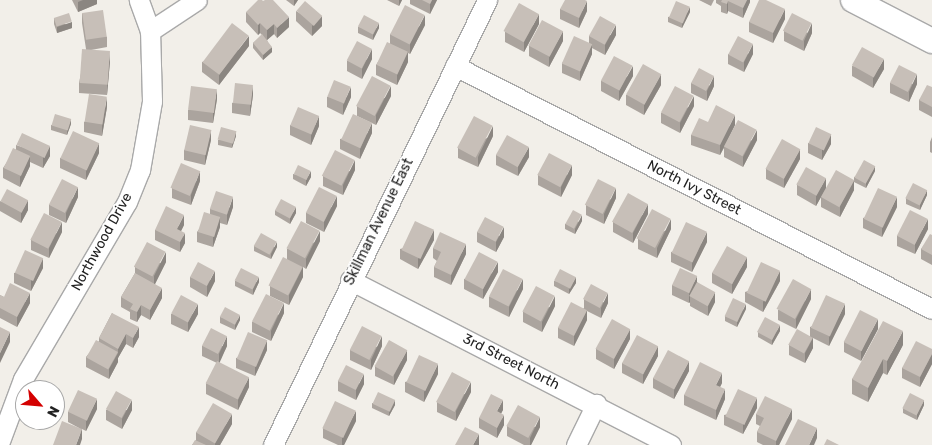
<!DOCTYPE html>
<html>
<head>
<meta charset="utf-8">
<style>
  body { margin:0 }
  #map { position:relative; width:932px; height:445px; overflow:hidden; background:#f2efe9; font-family:Rubik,sans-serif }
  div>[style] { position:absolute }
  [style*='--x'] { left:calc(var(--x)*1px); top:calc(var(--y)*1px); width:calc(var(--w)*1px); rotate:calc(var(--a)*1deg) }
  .roads { filter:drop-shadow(1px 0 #a9a9a9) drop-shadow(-1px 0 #a9a9a9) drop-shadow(0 1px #a9a9a9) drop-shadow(0 -1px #a9a9a9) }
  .minor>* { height:19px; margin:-9.5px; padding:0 9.5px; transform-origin:9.5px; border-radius:9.5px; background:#fff }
  .tertiary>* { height:24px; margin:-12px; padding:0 12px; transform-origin:12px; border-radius:12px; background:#fff }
  .wall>* { inset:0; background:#aba49e }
  .shaded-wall>* { inset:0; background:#8b8681 }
  .building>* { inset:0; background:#c7bfb8; transform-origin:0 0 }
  span { translate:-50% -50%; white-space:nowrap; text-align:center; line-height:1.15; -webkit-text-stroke:4px #fff; paint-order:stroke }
  .street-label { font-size:14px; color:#222 }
  .north { position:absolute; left:15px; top:380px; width:50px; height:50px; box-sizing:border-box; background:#fff; border:1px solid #a7a7a7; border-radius:50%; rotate:117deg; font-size:14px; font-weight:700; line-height:20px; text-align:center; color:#222 }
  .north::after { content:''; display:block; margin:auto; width:18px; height:22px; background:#d40000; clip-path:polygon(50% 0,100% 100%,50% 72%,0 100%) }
</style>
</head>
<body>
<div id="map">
  <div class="roads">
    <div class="minor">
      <div style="--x:150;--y:31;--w:56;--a:-33.4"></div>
      <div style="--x:455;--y:66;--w:535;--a:27"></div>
      <div style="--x:350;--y:280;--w:361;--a:27.2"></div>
      <div style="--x:0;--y:441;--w:66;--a:-69.6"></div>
      <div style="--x:23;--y:379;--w:205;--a:-59.6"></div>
      <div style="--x:127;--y:202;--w:35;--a:-68"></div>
      <div style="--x:140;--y:170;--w:70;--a:-80.1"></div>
      <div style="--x:152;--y:101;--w:70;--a:-91.6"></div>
      <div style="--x:150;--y:31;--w:33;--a:-110"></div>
      <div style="--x:273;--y:445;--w:494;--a:-64.3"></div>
      <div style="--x:576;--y:445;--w:46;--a:-64"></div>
    </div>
    <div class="tertiary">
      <div style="--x:853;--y:0;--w:89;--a:27.4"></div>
    </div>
  </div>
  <div class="wall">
    <div style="clip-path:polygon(72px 0,97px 0,97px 4px,78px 12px)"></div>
    <div style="clip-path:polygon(286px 0,298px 0,294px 6px)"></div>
    <div style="clip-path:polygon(387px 0,402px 0,399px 6px)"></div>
    <div style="clip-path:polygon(410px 0,437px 0,430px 14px,410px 4px)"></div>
    <div style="clip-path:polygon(699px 0,714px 0,711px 6px)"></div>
    <div style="clip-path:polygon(716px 0,750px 0,750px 2px,743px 18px,728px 11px,727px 14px,721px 12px,721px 6px,716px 3px)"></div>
    <div style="clip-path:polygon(560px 9px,587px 11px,579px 28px,560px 19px)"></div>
    <div style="clip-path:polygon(296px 11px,322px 26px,312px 36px,296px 21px)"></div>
    <div style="clip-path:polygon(246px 12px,289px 27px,277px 38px,274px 34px,267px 40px,272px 52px,263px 60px,253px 48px,253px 43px,262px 35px,260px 33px,258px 35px,246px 22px)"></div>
    <div style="clip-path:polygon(690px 12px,682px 28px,668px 22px,668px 17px)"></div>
    <div style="clip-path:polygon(82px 13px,107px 37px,107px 47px,91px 50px,110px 61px,107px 95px,79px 93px,79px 83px,86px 49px,82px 23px)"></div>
    <div style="clip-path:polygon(54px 18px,72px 28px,57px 33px,54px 24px)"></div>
    <div style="clip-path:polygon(785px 19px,773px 43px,749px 32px,749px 22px)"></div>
    <div style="clip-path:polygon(539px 24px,524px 52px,505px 42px,505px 32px)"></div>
    <div style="clip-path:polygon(425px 25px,410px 54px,408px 53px,408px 62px,397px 85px,376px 75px,376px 65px,390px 43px,390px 34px)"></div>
    <div style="clip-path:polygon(358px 27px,379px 28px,373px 40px,358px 33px)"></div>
    <div style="clip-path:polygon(784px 31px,812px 33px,804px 51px,784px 41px)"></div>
    <div style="clip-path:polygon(616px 35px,605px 55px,592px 48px,592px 54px,580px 81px,562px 73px,562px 63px,589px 43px,589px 36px)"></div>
    <div style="clip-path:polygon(563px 41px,549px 67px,529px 56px,529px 46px)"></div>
    <div style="clip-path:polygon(249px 46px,219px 85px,202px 72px,202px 62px)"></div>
    <div style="clip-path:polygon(728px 54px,753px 54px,744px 72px,728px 64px)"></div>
    <div style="clip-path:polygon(372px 59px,362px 79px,347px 71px,347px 61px)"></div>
    <div style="clip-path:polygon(852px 66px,884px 69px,873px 88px,852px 76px)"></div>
    <div style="clip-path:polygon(633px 76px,619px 101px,601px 91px,601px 81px)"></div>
    <div style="clip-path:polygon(691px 83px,714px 86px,707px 101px,691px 93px)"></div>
    <div style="clip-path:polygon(890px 83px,917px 84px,909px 102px,890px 93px)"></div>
    <div style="clip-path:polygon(661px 85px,644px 115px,626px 105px,626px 95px)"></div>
    <div style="clip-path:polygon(932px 87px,932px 117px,919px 110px,919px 100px)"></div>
    <div style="clip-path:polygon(253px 95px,250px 116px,232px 113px,232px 103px)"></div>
    <div style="clip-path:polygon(391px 96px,376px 125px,357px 116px,357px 106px)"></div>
    <div style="clip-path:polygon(327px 97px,351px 97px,343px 115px,327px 107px)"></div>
    <div style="clip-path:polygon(217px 99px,213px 123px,188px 120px,188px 110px)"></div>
    <div style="clip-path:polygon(694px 106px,680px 133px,661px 123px,661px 113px)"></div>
    <div style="clip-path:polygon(107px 107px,102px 136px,84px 132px,84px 122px)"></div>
    <div style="clip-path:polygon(71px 124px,67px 135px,51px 130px,51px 125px)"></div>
    <div style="clip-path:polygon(290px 125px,319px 126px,311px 145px,290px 135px)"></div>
    <div style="clip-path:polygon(735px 125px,727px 142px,757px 140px,743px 167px,724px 157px,724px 148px,720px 155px,691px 145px,691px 135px)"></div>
    <div style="clip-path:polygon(372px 133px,360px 159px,340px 149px,340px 139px)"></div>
    <div style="clip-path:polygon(236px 136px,232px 148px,218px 145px,218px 140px)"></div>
    <div style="clip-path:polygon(493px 136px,478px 167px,458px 158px,458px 148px)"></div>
    <div style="clip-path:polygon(932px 137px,932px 153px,930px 152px,930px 142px)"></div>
    <div style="clip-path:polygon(211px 140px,205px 165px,184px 160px,184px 150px)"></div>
    <div style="clip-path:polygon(808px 143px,831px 144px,822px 160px,808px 153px)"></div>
    <div style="clip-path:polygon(16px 145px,50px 156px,43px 168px,30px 162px,30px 166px,20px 187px,3px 178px,3px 168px,16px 149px)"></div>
    <div style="clip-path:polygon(99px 153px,86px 180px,60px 168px,60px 158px)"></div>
    <div style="clip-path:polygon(496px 155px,529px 157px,518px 176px,496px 165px)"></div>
    <div style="clip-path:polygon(800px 159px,784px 188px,766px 179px,766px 169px)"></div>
    <div style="clip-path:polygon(355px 170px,343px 195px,323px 186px,323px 176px)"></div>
    <div style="clip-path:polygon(875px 171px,866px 188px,854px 182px,854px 190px,840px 217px,821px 207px,821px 197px,816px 206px,797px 195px,797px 185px,826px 188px,854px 180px,854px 177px)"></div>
    <div style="clip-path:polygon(293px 174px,311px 177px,306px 186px,293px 179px)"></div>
    <div style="clip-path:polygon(538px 175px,572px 175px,561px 197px,538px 185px)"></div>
    <div style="clip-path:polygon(200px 181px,191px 205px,172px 198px,172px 188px)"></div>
    <div style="clip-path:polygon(927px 195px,920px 210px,906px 204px,906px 198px)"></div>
    <div style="clip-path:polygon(78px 197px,66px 223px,49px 215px,49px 205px)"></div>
    <div style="clip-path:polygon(616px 198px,604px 224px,586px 215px,586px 205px)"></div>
    <div style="clip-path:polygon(0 201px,28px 210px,21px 223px,0 211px)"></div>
    <div style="clip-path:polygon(337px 206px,324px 232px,306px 223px,306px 213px)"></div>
    <div style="clip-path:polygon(233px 207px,227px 225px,220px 223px,220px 227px,213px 247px,197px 242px,197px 232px,210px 214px,210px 209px)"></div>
    <div style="clip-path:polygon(897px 207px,882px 237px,863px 228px,863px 218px)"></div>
    <div style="clip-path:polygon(275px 210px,296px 213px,290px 224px,275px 215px)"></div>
    <div style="clip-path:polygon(648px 214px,633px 243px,613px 232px,613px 222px)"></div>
    <div style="clip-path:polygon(582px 221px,575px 234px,565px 229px,565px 224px)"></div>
    <div style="clip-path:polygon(184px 225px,181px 231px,185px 243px,180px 252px,155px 240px,155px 230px)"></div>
    <div style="clip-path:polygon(671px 229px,657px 258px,638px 249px,638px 239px)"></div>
    <div style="clip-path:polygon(928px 229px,915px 254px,897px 246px,897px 236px)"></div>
    <div style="clip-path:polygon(62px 232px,49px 258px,31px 250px,31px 240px)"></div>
    <div style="clip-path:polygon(477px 232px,504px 237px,496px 252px,477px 242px)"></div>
    <div style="clip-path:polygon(932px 235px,932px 265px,921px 259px,921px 249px)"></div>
    <div style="clip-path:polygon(434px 240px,418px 269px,400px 259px,400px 249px)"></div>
    <div style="clip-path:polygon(320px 241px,306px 269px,303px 267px,303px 277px,289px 305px,270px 296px,270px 286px,287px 259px,287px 249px)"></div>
    <div style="clip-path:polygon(707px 242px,692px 272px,671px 262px,671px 252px)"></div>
    <div style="clip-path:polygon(254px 246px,277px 247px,271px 259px,254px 251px)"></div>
    <div style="clip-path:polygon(433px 248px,466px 254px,451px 285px,434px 277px,434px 267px,437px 261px,433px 258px)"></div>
    <div style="clip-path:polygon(166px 262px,155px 284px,162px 298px,150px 320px,141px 315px,137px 322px,130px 319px,130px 312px,121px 307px,121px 297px,135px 273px,135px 267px)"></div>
    <div style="clip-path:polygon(747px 267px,732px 294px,712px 283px,712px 273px)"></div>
    <div style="clip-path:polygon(43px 268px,31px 291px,14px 283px,14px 273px)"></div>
    <div style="clip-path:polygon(498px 272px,483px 299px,464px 289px,464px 279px)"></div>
    <div style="clip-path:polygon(190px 277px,215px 281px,207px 297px,190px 287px)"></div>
    <div style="clip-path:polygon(235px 281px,259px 282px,253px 295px,235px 286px)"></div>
    <div style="clip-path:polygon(554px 281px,576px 283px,569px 294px,554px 286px)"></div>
    <div style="clip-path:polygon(780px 281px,763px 312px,745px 302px,745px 292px)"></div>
    <div style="clip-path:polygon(697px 282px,715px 302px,708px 316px,690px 306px,690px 302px,689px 303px,672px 295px,672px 285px)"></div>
    <div style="clip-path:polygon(523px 289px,509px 317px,489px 307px,489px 297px)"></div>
    <div style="clip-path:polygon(0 295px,4px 297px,30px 303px,17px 327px,0 318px)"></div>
    <div style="clip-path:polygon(584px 299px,608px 303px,601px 318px,587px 311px,587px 320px,574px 346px,558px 338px,558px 328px,584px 308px)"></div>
    <div style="clip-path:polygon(811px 299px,796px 329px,778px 320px,778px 310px)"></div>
    <div style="clip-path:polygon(555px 306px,542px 332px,523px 322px,523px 312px)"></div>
    <div style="clip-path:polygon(746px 309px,737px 327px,725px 321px,725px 316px)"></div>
    <div style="clip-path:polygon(112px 313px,139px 337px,133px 348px,126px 344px,118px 358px,118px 362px,109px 379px,86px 367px,86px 357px,99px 341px,99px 338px)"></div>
    <div style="clip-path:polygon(284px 313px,271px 341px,252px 332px,252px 322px)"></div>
    <div style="clip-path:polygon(171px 314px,198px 314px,188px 332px,171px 324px)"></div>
    <div style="clip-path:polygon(845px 314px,829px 346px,813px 338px,813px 348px,805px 363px,789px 355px,789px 345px,810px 336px,810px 327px)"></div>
    <div style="clip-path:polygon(220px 317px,240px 320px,235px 330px,220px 323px)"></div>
    <div style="clip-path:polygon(878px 329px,861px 361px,844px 352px,844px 342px)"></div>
    <div style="clip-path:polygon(780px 331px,772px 345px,758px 337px,758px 332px)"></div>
    <div style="clip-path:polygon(630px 339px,614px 369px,596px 359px,596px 349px)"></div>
    <div style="clip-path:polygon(903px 345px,887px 375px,883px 373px,868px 402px,852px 394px,852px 379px)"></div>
    <div style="clip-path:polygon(202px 346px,227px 346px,219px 362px,249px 387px,238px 410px,206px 394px,206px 384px,217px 363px,202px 356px)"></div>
    <div style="clip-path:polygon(382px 346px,371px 370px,350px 360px,350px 350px)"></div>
    <div style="clip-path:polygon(932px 349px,932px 364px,920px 387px,902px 378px,902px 368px)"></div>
    <div style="clip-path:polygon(267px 350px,255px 376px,236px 368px,236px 358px)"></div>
    <div style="clip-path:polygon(658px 356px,643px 384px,622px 373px,622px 363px)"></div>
    <div style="clip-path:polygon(407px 360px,394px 385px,375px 376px,375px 366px)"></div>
    <div style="clip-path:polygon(689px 371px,674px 399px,653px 388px,653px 378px)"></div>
    <div style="clip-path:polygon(438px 374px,424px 402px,405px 392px,405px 382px)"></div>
    <div style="clip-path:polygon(338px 381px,364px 384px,356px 400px,338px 391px)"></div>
    <div style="clip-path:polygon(722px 383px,720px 387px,725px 399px,716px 420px,684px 405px,684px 395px)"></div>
    <div style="clip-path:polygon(471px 392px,456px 421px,437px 412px,437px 402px)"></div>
    <div style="clip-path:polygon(372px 403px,395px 405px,389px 416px,372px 408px)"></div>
    <div style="clip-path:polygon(924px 405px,917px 420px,903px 413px,903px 408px)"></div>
    <div style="clip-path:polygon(757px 408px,743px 434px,724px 425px,724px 415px)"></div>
    <div style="clip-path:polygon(97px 409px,86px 431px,82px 429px,82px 439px,79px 428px,68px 422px,68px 412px)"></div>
    <div style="clip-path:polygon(106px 410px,132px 410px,122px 429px,106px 420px)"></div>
    <div style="clip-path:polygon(503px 410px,501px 413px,504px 425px,497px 438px,479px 428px,479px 418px)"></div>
    <div style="clip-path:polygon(756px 414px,792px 419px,779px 445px,763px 445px,757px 442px,757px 432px,760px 426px,756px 424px)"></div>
    <div style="clip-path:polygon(356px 421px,344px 445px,338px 445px,323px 438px,323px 428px)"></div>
    <div style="clip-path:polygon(232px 424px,220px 445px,192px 445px,196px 440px,196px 432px)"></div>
    <div style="clip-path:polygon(507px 426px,540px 427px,531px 445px,524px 445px,507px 436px)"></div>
  </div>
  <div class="shaded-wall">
    <div style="clip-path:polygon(83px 0,97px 0,97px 4px,78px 12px,78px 2px)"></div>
    <div style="clip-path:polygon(294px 0,298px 0,294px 6px)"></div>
    <div style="clip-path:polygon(399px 0,402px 0,399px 6px)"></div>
    <div style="clip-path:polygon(432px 0,437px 0,430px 14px,430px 4px)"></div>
    <div style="clip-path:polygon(747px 0,750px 0,750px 2px,743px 18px,743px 8px)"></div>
    <div style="clip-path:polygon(587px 1px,587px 11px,579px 28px,579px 18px)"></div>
    <div style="clip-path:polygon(728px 1px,728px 11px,727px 14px,727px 4px)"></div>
    <div style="clip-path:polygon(690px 7px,690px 12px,682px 28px,682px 23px)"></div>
    <div style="clip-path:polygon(785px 9px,785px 19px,773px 43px,773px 33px)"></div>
    <div style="clip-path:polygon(539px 14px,539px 24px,524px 52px,524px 42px)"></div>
    <div style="clip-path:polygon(425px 15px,425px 25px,410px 54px,410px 44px)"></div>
    <div style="clip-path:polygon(322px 16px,322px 26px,312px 36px,312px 26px)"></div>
    <div style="clip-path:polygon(289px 17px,289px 27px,277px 38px,277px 28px)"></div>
    <div style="clip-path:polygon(72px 22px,72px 28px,57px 33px,57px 27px)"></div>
    <div style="clip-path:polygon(260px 23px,260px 33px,258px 35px,258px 25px)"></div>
    <div style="clip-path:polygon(379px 23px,379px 28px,373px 40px,373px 35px)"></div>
    <div style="clip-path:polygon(812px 23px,812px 33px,804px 51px,804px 41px)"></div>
    <div style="clip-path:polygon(274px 24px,274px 34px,267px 40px,267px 30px)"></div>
    <div style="clip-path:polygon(616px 25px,616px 35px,605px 55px,605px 45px)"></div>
    <div style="clip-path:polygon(563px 31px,563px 41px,549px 67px,549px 57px)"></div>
    <div style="clip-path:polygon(249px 36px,249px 46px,219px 85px,219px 75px)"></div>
    <div style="clip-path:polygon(592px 44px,592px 54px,580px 81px,580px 71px)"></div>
    <div style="clip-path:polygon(753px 44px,753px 54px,744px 72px,744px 62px)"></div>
    <div style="clip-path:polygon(272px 47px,272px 52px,263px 60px,263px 55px)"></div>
    <div style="clip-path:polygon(372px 49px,372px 59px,362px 79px,362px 69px)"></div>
    <div style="clip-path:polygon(110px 51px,110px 61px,107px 95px,107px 85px)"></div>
    <div style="clip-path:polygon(408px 52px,408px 62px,397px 85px,397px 75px)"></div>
    <div style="clip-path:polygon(884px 59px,884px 69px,873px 88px,873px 78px)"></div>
    <div style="clip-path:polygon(633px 66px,633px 76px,619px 101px,619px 91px)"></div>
    <div style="clip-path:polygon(661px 74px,661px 85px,644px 115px,644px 105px)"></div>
    <div style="clip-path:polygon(917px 74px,917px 84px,909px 102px,909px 92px)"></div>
    <div style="clip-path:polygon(714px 76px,714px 86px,707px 101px,707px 91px)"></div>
    <div style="clip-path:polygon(253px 85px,253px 95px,250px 116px,250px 106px)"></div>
    <div style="clip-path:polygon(391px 86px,391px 96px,376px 125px,376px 115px)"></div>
    <div style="clip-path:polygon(351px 87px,351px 97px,343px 115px,343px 105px)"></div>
    <div style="clip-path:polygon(217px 89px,217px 99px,213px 123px,213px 113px)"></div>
    <div style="clip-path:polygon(694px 96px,694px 106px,680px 133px,680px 123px)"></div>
    <div style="clip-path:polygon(107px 97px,107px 107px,102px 136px,102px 126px)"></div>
    <div style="clip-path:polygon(735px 115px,735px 125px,720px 155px,720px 145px)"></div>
    <div style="clip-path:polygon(319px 116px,319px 126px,311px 145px,311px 135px)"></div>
    <div style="clip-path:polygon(71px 119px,71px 124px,67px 135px,67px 130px)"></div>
    <div style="clip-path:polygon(372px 123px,372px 133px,360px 159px,360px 149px)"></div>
    <div style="clip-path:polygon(493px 126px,493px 136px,478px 167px,478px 157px)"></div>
    <div style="clip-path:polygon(211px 130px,211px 140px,205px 165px,205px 155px)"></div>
    <div style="clip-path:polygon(757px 130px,757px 140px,743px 167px,743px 157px)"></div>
    <div style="clip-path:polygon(236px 131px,236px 136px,232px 148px,232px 143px)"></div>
    <div style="clip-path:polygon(831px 134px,831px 144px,822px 160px,822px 150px)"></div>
    <div style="clip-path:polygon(99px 143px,99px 153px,86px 180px,86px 170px)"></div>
    <div style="clip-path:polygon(50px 146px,50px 156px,43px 168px,43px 158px)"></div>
    <div style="clip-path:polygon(529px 147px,529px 157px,518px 176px,518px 166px)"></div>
    <div style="clip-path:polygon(800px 149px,800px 159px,784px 188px,784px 178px)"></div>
    <div style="clip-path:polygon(30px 156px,30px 166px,20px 187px,20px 177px)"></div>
    <div style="clip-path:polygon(355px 160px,355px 170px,343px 195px,343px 185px)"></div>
    <div style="clip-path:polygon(572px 165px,572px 175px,561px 197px,561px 187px)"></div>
    <div style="clip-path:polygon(875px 166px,875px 171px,866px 188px,866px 183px)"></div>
    <div style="clip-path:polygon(200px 171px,200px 181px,191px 205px,191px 195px)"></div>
    <div style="clip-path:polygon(311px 171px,311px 177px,306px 186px,306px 180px)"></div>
    <div style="clip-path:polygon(826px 178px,826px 188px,816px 206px,816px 196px)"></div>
    <div style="clip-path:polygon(854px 180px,854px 190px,840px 217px,840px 206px)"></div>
    <div style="clip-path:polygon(78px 187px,78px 197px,66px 223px,66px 213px)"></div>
    <div style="clip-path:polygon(616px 188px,616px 198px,604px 224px,604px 214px)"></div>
    <div style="clip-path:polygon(927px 190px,927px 195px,920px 210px,920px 205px)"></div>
    <div style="clip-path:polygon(337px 196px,337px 206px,324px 232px,324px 222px)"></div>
    <div style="clip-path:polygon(233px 197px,233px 207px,227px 225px,227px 215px)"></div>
    <div style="clip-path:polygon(897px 197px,897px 207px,882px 237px,882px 227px)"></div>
    <div style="clip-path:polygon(28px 200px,28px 210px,21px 223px,21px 213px)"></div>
    <div style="clip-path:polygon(648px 204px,648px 214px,633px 243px,633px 233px)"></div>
    <div style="clip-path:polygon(296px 207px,296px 213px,290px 224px,290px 218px)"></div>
    <div style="clip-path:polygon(184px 215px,184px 225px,177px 239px,177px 229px)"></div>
    <div style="clip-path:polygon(582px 215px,582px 221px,575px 234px,575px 229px)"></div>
    <div style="clip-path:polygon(220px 217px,220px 227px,213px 247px,213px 237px)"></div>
    <div style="clip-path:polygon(671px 219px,671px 229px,657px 258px,657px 248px)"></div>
    <div style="clip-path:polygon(928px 219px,928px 229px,915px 254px,915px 244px)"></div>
    <div style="clip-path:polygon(62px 222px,62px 232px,49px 258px,49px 248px)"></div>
    <div style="clip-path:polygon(504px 227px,504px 237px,496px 252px,496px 242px)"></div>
    <div style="clip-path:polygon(434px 230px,434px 240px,418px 269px,418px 259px)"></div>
    <div style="clip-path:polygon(320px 231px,320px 241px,306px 269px,306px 259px)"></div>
    <div style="clip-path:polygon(707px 232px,707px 242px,692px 272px,692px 262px)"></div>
    <div style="clip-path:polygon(185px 233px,185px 243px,180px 252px,180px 242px)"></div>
    <div style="clip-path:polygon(277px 242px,277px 247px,271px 259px,271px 254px)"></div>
    <div style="clip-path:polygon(466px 244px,466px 254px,451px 285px,451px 275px)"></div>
    <div style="clip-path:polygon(166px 252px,166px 262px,154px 286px,154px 276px)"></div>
    <div style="clip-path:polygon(747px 257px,747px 267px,732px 294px,732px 284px)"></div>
    <div style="clip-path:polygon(43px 258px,43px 268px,31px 291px,31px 281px)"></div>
    <div style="clip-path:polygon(498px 262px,498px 272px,483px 299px,483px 289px)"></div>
    <div style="clip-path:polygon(303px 267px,303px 277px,289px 305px,289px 295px)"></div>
    <div style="clip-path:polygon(215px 271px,215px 281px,207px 297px,207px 286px)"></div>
    <div style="clip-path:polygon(780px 271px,780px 281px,763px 312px,763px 302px)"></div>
    <div style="clip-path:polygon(697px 276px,697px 286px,690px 296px,690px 302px,689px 303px,689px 293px)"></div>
    <div style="clip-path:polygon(259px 277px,259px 282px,253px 295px,253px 289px)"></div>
    <div style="clip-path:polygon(576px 277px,576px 283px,569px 294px,569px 289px)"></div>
    <div style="clip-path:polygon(523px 279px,523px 289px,509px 317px,509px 307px)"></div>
    <div style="clip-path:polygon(162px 288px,162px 298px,150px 320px,150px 310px)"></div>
    <div style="clip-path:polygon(811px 289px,811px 299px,796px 329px,796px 319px)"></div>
    <div style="clip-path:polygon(715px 292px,715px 302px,708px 316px,708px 306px)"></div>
    <div style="clip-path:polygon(30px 293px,30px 303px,17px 327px,17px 317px)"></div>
    <div style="clip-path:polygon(608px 293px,608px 303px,601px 318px,601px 308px)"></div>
    <div style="clip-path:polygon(555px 296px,555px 306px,542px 332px,542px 322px)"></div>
    <div style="clip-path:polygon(284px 303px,284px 313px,271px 341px,271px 331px)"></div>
    <div style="clip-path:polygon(198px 304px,198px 314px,188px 332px,188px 322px)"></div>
    <div style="clip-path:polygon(746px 304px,746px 309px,737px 327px,737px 322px)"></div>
    <div style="clip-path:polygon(845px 304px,845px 314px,829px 346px,829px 336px)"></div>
    <div style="clip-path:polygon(141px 305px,141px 315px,137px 322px,137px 312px)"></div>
    <div style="clip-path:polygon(587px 310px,587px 320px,574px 346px,574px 336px)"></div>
    <div style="clip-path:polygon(240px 315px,240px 320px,235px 330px,235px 325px)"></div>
    <div style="clip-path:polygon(878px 319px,878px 329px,861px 361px,861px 351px)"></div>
    <div style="clip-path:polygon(780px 325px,780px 331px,772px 345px,772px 340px)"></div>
    <div style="clip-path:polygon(139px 327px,139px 337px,133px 348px,133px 338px)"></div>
    <div style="clip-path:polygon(630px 329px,630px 339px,614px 369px,614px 359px)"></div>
    <div style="clip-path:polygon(903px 331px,903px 345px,887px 375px,887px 361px)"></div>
    <div style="clip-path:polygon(10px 332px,10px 342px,0 363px,0 353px)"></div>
    <div style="clip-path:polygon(126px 334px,126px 344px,118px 358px,118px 362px,109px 379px,109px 369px,118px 353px,118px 349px)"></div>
    <div style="clip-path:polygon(227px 336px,227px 346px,219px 364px,219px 354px)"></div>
    <div style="clip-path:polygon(382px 336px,382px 346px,371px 370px,371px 360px)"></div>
    <div style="clip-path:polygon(813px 338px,813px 348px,805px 363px,805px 353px)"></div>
    <div style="clip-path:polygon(267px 340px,267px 350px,255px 376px,255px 366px)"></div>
    <div style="clip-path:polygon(658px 346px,658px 356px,643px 384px,643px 374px)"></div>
    <div style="clip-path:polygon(407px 350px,407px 360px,394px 385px,394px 375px)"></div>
    <div style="clip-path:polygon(932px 354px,932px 364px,920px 387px,920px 377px)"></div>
    <div style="clip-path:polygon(883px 359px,883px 373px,868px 402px,868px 388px)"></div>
    <div style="clip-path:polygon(689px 361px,689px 371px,674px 399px,674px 389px)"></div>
    <div style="clip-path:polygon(438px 364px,438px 374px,424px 402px,424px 392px)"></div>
    <div style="clip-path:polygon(722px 373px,722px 383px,716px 395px,716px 385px)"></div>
    <div style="clip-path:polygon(364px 374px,364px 384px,356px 400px,356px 390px)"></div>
    <div style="clip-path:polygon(249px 377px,249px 387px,238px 410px,238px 400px)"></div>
    <div style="clip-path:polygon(471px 382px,471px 392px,456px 421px,456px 411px)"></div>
    <div style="clip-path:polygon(725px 389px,725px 399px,716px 420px,716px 410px)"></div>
    <div style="clip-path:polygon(757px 398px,757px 408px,743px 434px,743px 424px)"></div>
    <div style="clip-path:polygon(97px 399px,97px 409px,86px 431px,86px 421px)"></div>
    <div style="clip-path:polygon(132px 400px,132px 410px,122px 429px,122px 419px)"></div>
    <div style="clip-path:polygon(395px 400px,395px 405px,389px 416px,389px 411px)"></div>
    <div style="clip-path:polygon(503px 400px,503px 410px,497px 421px,497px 411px)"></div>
    <div style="clip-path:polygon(924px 400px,924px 405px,917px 420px,917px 414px)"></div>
    <div style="clip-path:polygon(792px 409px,792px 419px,779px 445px,776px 445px,776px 441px)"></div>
    <div style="clip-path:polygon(356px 411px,356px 421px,344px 445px,342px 445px,342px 437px)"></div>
    <div style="clip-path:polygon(232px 414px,232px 424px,220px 445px,215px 445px,215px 443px)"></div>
    <div style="clip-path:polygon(504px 415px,504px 425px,497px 438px,497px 428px)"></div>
    <div style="clip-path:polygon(540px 417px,540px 427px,531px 445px,530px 445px,530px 438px)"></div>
    <div style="clip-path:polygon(817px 428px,817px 438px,814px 445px,809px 445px)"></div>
    <div style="clip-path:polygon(82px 429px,82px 439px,80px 445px,76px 445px)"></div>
    <div style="clip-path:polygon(479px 434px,479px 445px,473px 445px)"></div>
  </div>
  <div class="building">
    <div style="clip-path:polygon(258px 0,262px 0,263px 1px,265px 0,273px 0,289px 17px,277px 28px,274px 24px,267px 30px,260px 23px,258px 25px,246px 12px)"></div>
    <div style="clip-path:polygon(422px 0,432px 0,430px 4px)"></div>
    <div style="clip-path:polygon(565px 0,585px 0,587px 1px,579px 18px,560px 9px)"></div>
    <div style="clip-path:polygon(722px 0,747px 0,743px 8px,728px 1px,727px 4px,721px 2px)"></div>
    <div style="clip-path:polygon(759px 0,766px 0,785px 9px,773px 33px,749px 22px)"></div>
    <div style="left:305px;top:1px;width:23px;height:13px;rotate:41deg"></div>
    <div style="left:676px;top:1px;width:15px;height:18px;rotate:23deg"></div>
    <div style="left:519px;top:3px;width:23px;height:32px;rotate:29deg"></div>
    <div style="left:405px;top:5px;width:22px;height:33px;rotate:27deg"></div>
    <div style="left:103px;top:10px;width:27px;height:21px;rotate:82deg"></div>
    <div style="left:69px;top:13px;width:9px;height:16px;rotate:72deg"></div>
    <div style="left:792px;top:13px;width:22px;height:20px;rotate:27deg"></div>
    <div style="left:364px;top:15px;width:17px;height:13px;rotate:28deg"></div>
    <div style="left:600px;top:16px;width:18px;height:23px;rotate:29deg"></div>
    <div style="left:542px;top:20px;width:24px;height:29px;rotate:28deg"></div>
    <div style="left:232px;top:23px;width:21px;height:49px;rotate:37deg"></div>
    <div style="clip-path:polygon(262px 34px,272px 47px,263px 55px,253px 43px)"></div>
    <div style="left:574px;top:36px;width:20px;height:30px;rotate:24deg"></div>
    <div style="left:738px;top:36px;width:17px;height:21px;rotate:28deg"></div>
    <div style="left:357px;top:41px;width:17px;height:22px;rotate:28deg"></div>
    <div style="left:387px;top:42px;width:23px;height:25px;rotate:25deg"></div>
    <div style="left:862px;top:47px;width:25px;height:21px;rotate:29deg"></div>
    <div style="left:82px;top:49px;width:28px;height:34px;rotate:4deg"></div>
    <div style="left:614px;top:56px;width:21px;height:28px;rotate:28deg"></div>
    <div style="left:643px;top:64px;width:21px;height:35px;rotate:29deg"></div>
    <div style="left:899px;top:65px;width:20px;height:20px;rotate:27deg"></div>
    <div style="left:699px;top:68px;width:17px;height:17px;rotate:28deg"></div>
    <div style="left:372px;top:76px;width:21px;height:34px;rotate:28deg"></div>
    <div style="left:334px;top:80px;width:18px;height:18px;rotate:22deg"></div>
    <div style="left:235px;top:83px;width:18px;height:20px;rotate:6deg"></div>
    <div style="clip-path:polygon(927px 85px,932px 87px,932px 107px,919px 100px)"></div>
    <div style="left:191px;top:86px;width:26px;height:24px;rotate:7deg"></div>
    <div style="left:675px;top:86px;width:21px;height:30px;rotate:28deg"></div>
    <div style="left:89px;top:94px;width:18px;height:28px;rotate:9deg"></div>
    <div style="clip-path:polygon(716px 105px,735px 115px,720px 145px,691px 135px,699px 118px,708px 122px)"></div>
    <div style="left:298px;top:107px;width:23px;height:20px;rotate:23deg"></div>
    <div style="left:55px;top:114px;width:17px;height:12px;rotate:17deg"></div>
    <div style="left:353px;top:114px;width:21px;height:28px;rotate:25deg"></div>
    <div style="left:474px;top:116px;width:21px;height:36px;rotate:28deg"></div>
    <div style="left:738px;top:120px;width:21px;height:30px;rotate:28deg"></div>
    <div style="left:190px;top:125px;width:22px;height:26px;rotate:13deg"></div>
    <div style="left:221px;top:127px;width:16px;height:13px;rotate:15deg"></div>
    <div style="left:816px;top:127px;width:17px;height:18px;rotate:25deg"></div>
    <div style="left:73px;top:131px;width:29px;height:30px;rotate:25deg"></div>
    <div style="left:22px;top:133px;width:31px;height:13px;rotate:25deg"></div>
    <div style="left:507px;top:135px;width:25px;height:23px;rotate:29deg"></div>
    <div style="left:782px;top:139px;width:21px;height:34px;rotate:29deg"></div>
    <div style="left:13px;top:148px;width:19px;height:22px;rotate:25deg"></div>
    <div style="left:335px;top:150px;width:22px;height:29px;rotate:27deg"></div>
    <div style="left:549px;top:153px;width:26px;height:25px;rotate:28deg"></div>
    <div style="left:864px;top:160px;width:13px;height:20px;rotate:29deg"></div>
    <div style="left:181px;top:163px;width:21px;height:27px;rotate:23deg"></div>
    <div style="left:298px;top:165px;width:14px;height:10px;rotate:25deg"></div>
    <div style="left:806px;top:167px;width:23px;height:20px;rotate:29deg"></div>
    <div style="left:836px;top:170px;width:21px;height:31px;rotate:29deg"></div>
    <div style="left:62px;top:179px;width:18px;height:29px;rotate:27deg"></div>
    <div style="left:598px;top:179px;width:20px;height:29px;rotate:27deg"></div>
    <div style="left:913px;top:183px;width:16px;height:17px;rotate:27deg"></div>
    <div style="left:319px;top:187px;width:20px;height:29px;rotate:27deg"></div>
    <div style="left:878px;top:188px;width:21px;height:34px;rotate:25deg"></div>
    <div style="left:7px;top:189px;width:24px;height:14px;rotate:28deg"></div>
    <div style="left:216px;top:191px;width:18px;height:19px;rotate:19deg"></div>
    <div style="left:628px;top:193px;width:23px;height:33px;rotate:29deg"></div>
    <div style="left:281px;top:199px;width:17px;height:13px;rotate:28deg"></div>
    <div style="clip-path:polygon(166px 206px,184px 215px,177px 229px,185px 233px,180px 242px,155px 230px)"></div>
    <div style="left:652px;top:209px;width:21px;height:33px;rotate:28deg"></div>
    <div style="left:573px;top:210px;width:10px;height:16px;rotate:29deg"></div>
    <div style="left:910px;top:210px;width:20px;height:29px;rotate:27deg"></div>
    <div style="left:204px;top:212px;width:17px;height:21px;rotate:17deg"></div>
    <div style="left:44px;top:213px;width:20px;height:30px;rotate:27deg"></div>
    <div style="left:485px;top:217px;width:21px;height:17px;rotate:28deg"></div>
    <div style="left:301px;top:221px;width:21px;height:31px;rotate:28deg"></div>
    <div style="left:415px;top:221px;width:21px;height:32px;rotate:25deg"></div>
    <div style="left:686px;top:222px;width:23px;height:34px;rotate:25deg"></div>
    <div style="clip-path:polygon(440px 232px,466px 244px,451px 275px,434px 267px,441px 252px,433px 248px)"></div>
    <div style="left:261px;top:233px;width:18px;height:15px;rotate:29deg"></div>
    <div style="clip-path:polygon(930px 234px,932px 235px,932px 255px,921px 249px)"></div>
    <div style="left:147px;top:242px;width:21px;height:28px;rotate:28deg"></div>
    <div style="left:727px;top:246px;width:23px;height:31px;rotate:29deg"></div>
    <div style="left:25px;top:250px;width:20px;height:25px;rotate:24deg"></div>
    <div style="left:479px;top:252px;width:21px;height:31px;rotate:28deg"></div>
    <div style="left:283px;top:257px;width:22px;height:32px;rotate:27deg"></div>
    <div style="left:198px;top:262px;width:19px;height:17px;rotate:28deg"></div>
    <div style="left:761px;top:262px;width:21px;height:34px;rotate:25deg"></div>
    <div style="left:241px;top:268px;width:20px;height:14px;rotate:27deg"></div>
    <div style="left:680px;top:268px;width:19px;height:19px;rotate:25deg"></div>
    <div style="left:503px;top:269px;width:22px;height:31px;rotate:27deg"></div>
    <div style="left:560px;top:269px;width:18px;height:13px;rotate:27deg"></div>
    <div style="clip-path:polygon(135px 273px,162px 288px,150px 310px,141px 305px,137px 312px,130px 309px,133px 304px,121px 297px)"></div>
    <div style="left:793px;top:279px;width:21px;height:34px;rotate:29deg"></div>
    <div style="left:697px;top:282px;width:21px;height:16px;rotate:29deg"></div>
    <div style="clip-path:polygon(10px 283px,30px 293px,17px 317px,0 308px,0 295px,4px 297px)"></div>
    <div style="left:591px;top:284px;width:19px;height:17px;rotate:28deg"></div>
    <div style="left:536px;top:286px;width:21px;height:29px;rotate:28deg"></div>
    <div style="left:266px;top:294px;width:20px;height:31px;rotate:27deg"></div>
    <div style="left:181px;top:295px;width:19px;height:21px;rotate:28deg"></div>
    <div style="left:826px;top:295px;width:21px;height:36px;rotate:25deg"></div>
    <div style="left:733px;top:298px;width:14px;height:20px;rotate:25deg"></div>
    <div style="left:571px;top:302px;width:18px;height:29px;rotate:27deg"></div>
    <div style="left:225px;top:307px;width:17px;height:11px;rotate:28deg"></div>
    <div style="left:860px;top:310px;width:20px;height:36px;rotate:27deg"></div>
    <div style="clip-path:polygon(112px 313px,139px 327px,133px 338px,126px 334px,118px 349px,99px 338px)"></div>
    <div style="left:765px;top:317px;width:17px;height:17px;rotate:28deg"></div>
    <div style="left:612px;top:319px;width:21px;height:34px;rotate:29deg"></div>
    <div style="clip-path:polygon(883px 321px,903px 331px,887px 361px,883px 359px,868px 388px,852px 379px)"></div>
    <div style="left:362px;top:326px;width:22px;height:27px;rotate:27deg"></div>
    <div style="clip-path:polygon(0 327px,10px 332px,0 353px)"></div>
    <div style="left:211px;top:328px;width:18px;height:20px;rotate:27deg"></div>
    <div style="left:797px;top:329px;width:18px;height:18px;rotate:29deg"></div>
    <div style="left:248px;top:332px;width:21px;height:29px;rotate:23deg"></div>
    <div style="left:637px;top:335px;width:24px;height:32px;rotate:28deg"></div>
    <div style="left:96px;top:340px;width:25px;height:20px;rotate:29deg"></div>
    <div style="left:389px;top:340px;width:21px;height:30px;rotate:29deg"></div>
    <div style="clip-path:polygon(916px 341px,932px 349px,932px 354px,920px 377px,902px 368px)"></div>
    <div style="left:668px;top:350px;width:24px;height:32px;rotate:28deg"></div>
    <div style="left:419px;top:355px;width:21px;height:30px;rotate:25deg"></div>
    <div style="left:217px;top:361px;width:36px;height:25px;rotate:27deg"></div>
    <div style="clip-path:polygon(700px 362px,722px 373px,716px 385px,725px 389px,716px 410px,684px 395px)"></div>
    <div style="left:346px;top:365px;width:20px;height:18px;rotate:27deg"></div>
    <div style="left:452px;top:372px;width:21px;height:34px;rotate:28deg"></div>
    <div style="left:738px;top:389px;width:21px;height:30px;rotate:25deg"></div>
    <div style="left:78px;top:390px;width:21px;height:24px;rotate:25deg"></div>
    <div style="left:116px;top:391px;width:18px;height:21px;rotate:29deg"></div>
    <div style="left:378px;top:392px;width:19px;height:13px;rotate:25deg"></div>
    <div style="left:910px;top:393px;width:16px;height:17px;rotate:27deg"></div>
    <div style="clip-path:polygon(491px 394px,503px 400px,497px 411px,504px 415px,497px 428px,479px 418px)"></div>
    <div style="clip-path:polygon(765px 396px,792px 409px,776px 441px,757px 432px,764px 418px,756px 414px)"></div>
    <div style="left:335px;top:401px;width:23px;height:30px;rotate:25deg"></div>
    <div style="left:213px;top:403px;width:22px;height:34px;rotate:30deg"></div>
    <div style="left:518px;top:405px;width:25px;height:24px;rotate:29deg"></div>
    <div style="clip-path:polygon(798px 419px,817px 428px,809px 445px,785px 445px)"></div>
    <div style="clip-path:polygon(62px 421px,82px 429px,76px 445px,53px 445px)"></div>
    <div style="clip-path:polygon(465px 427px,479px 434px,473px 445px,455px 445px)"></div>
    <div style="clip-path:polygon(827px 439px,839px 445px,824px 445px)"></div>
    <div style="clip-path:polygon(195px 440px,206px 445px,192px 445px)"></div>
  </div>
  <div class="street-label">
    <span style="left:694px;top:188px;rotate:27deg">North Ivy Street</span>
    <span style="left:379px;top:222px;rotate:-64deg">Skillman Avenue East</span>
    <span style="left:102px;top:242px;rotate:-61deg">Northwood Drive</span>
    <span style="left:511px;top:362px;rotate:27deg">3rd Street North</span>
  </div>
  <div class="north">N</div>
</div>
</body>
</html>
